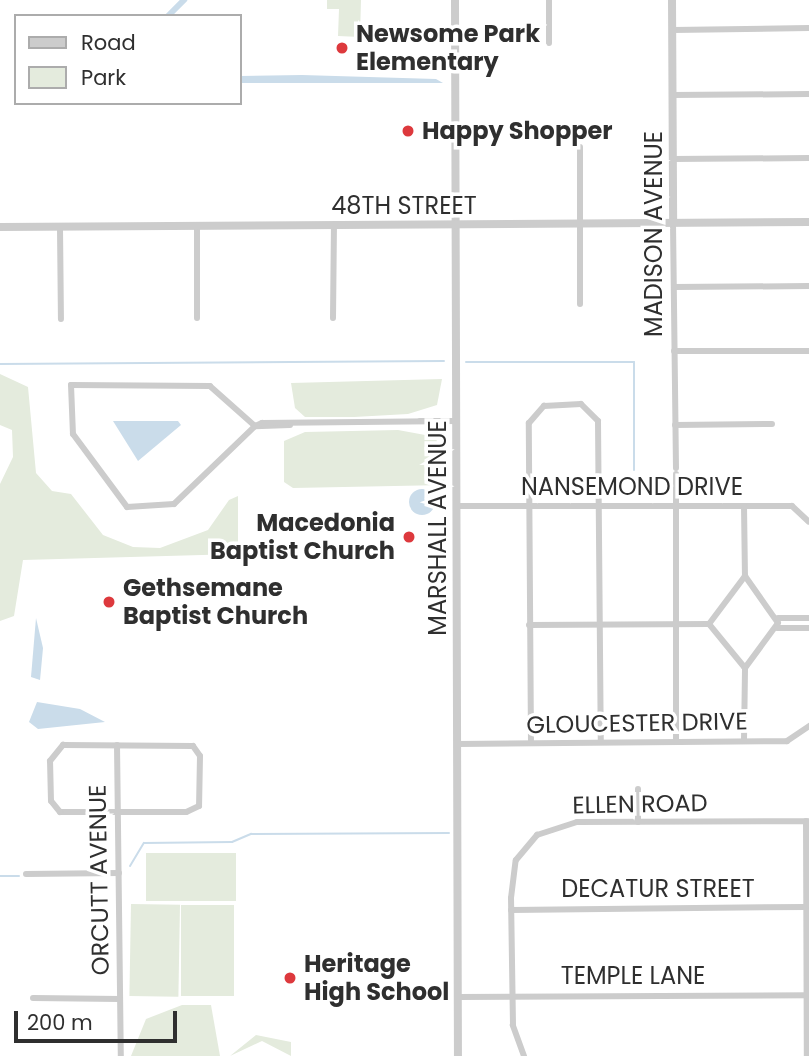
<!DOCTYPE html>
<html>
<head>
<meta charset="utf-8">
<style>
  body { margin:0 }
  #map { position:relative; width:809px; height:1056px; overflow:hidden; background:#fff; font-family:Poppins,sans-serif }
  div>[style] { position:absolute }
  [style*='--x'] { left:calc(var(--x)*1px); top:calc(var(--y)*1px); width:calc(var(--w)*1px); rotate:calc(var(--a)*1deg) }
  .green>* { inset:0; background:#e4ebdd; transform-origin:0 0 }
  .water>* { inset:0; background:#cadcea }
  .round { border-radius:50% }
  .stream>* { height:2px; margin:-1px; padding:0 1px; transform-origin:1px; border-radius:1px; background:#cadcea }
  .canal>* { height:6px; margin:-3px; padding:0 3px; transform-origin:3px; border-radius:3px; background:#cadcea }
  .minor>* { height:6px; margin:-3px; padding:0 3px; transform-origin:3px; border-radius:3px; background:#ccc }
  .tertiary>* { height:8px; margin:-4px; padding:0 4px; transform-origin:4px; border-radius:4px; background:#ccc }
  .dots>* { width:19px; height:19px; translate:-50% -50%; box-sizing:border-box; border:4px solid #fff; border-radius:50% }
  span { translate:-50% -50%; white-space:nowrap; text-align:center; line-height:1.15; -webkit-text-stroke:7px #fff; paint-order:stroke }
  .poi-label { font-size:24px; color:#2f2f2f; font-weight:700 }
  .left { translate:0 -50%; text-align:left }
  .right { translate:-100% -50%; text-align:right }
  .street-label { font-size:24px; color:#2f2f2f }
  .legend { position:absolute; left:14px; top:14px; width:228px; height:91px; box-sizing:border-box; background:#fff; border:2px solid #acacac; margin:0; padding:9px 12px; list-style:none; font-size:21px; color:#2f2f2f }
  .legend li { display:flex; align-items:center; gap:14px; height:35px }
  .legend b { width:35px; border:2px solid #acacac }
  .scale { position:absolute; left:14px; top:1011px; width:163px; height:32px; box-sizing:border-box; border:4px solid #2f2f2f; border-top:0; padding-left:9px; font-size:21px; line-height:24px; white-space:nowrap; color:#2f2f2f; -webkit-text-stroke:5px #fff; paint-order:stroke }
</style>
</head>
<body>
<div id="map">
  <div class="green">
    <div style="clip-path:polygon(327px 0,361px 0,360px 37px,338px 36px,339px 9px,327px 9px)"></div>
    <div style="clip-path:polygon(0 374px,28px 387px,36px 473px,52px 491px,71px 494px,103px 535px,133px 547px,160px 548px,208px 530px,229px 500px,238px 496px,238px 554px,23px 560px,14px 616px,0 621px,0 484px,13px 457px,12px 430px,0 425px)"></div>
    <div style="clip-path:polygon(442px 379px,437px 405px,408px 414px,354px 417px,305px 417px,295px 408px,291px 383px)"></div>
    <div style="clip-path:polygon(398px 430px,436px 437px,445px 485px,293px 488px,284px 482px,284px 441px,305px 432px)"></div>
    <div style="left:146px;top:853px;width:90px;height:48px"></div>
    <div style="left:131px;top:904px;width:49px;height:92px;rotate:1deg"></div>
    <div style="left:181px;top:905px;width:53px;height:91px"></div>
    <div style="clip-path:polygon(182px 1005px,211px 1005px,220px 1056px,131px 1056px,146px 1019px)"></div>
    <div style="clip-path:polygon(256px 1035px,291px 1042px,291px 1056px,262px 1041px,230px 1056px)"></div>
  </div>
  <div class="water">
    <div style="clip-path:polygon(302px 75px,436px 79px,443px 83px,240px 83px,240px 76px)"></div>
    <div style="clip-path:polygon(113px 421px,178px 421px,181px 425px,138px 461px)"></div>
    <div class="round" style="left:409px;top:489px;width:26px;height:26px"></div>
    <div style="clip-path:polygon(36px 618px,43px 648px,40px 680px,31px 677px)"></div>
    <div style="clip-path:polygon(37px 702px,80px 709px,105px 722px,38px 729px,29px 722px)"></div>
  </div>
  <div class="stream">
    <div style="--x:466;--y:362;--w:168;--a:0"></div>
    <div style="--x:634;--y:362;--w:108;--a:90"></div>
    <div style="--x:0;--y:364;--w:444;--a:-0.4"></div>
    <div style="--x:130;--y:866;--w:27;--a:-59"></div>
    <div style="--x:144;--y:843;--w:88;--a:-0.7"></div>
    <div style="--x:232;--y:842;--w:21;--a:-23"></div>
    <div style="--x:251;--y:834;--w:198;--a:-0.3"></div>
    <div style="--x:0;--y:876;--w:19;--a:0"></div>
  </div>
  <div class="canal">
    <div style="--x:168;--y:16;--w:23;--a:-45"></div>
  </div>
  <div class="minor">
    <div style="--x:673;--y:30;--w:136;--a:-0.8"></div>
    <div style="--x:549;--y:43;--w:43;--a:-90"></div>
    <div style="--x:673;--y:95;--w:136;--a:-0.4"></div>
    <div style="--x:580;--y:147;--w:157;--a:90"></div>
    <div style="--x:673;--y:159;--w:136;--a:-0.4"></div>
    <div style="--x:673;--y:223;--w:245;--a:89.3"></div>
    <div style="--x:60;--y:228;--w:91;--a:89.4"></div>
    <div style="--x:674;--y:287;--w:135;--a:-0.4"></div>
    <div style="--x:197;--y:318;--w:91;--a:-90"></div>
    <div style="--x:333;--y:318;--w:93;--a:-89.4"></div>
    <div style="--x:674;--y:351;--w:135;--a:0"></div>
    <div style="--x:420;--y:421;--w:35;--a:0"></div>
    <div style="--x:290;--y:425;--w:35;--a:178"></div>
    <div style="--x:255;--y:426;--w:60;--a:-138.4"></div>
    <div style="--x:210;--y:386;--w:139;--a:-179.6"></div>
    <div style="--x:71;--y:385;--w:49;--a:87.7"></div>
    <div style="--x:73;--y:434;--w:91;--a:53.5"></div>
    <div style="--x:127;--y:507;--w:47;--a:-3.7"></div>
    <div style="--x:174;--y:504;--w:112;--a:-43.9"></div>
    <div style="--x:255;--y:426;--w:8;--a:-23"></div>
    <div style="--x:262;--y:423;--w:195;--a:-0.6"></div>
    <div style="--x:675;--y:425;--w:97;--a:-0.6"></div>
    <div style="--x:676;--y:474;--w:267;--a:90"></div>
    <div style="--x:457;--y:506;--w:335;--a:0"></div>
    <div style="--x:792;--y:506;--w:23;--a:43"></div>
    <div style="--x:744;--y:506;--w:70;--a:89.2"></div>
    <div style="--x:745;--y:576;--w:57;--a:54.9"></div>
    <div style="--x:778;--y:623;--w:56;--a:126.3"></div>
    <div style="--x:745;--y:668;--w:57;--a:-129.3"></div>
    <div style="--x:709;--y:624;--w:60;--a:-53.1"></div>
    <div style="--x:778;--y:618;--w:31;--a:0"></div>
    <div style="--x:529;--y:625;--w:180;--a:-0.3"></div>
    <div style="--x:777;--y:628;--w:32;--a:0"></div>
    <div style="--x:744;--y:741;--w:73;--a:-89.2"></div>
    <div style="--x:531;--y:743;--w:320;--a:-90.4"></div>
    <div style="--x:529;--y:423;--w:23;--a:-49"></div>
    <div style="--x:544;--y:406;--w:37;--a:-3"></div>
    <div style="--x:581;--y:404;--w:24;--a:45"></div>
    <div style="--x:598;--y:421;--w:321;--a:89.5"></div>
    <div style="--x:458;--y:744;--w:329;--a:-0.5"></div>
    <div style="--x:787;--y:741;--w:27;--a:-34"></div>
    <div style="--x:63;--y:745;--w:130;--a:0.4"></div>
    <div style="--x:193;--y:746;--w:12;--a:55"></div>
    <div style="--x:200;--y:756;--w:50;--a:91.1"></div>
    <div style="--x:199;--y:806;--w:14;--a:155"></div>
    <div style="--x:186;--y:812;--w:126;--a:180"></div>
    <div style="--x:60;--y:812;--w:14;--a:-129"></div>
    <div style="--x:51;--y:801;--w:40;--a:-91.4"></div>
    <div style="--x:50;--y:761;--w:21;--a:-51"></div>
    <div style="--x:117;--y:745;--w:311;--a:89.3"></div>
    <div style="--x:638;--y:789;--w:33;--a:90"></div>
    <div style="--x:806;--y:821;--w:235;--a:89.8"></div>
    <div style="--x:26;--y:874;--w:93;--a:-0.6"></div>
    <div style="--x:511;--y:910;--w:295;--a:-0.6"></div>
    <div style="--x:458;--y:997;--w:351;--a:-0.3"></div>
    <div style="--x:33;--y:998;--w:87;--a:0.7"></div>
    <div style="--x:524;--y:1056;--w:33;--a:-110"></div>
    <div style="--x:513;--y:1025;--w:127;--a:-90.9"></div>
    <div style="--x:511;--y:898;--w:38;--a:-83"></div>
    <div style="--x:516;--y:860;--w:33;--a:-50"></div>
    <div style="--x:537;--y:835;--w:42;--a:-18"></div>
    <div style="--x:577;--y:822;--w:232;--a:-0.2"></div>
  </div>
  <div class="tertiary">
    <div style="--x:455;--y:0;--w:1056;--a:89.84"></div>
    <div style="--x:672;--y:0;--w:223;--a:89.7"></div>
    <div style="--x:0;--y:227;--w:809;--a:-0.35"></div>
  </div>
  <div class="dots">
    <div style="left:342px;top:48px;background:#dd393d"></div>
    <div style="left:408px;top:131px;background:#dd393d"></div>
    <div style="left:409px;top:537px;background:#dd393d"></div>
    <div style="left:109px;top:602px;background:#dd393d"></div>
    <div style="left:290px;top:978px;background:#dd393d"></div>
  </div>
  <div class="poi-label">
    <span class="left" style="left:356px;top:48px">Newsome Park<br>Elementary</span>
    <span class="left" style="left:422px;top:131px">Happy Shopper</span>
    <span class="right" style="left:395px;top:537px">Macedonia<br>Baptist Church</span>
    <span class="left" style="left:123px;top:602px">Gethsemane<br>Baptist Church</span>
    <span class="left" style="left:304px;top:978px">Heritage<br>High School</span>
  </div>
  <div class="street-label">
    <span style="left:404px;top:206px">48TH STREET</span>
    <span style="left:654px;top:234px;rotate:-90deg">MADISON AVENUE</span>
    <span style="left:632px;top:487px">NANSEMOND DRIVE</span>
    <span style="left:438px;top:528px;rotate:-90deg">MARSHALL AVENUE</span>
    <span style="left:637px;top:723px;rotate:-1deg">GLOUCESTER DRIVE</span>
    <span style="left:640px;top:804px;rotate:-1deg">ELLEN ROAD</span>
    <span style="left:99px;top:880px;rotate:-91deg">ORCUTT AVENUE</span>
    <span style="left:658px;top:889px">DECATUR STREET</span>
    <span style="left:633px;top:976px">TEMPLE LANE</span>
  </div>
  <ul class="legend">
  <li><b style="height:9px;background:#ccc"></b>Road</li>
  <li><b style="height:19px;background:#e4ebdd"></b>Park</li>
  </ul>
  <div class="scale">200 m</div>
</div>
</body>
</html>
